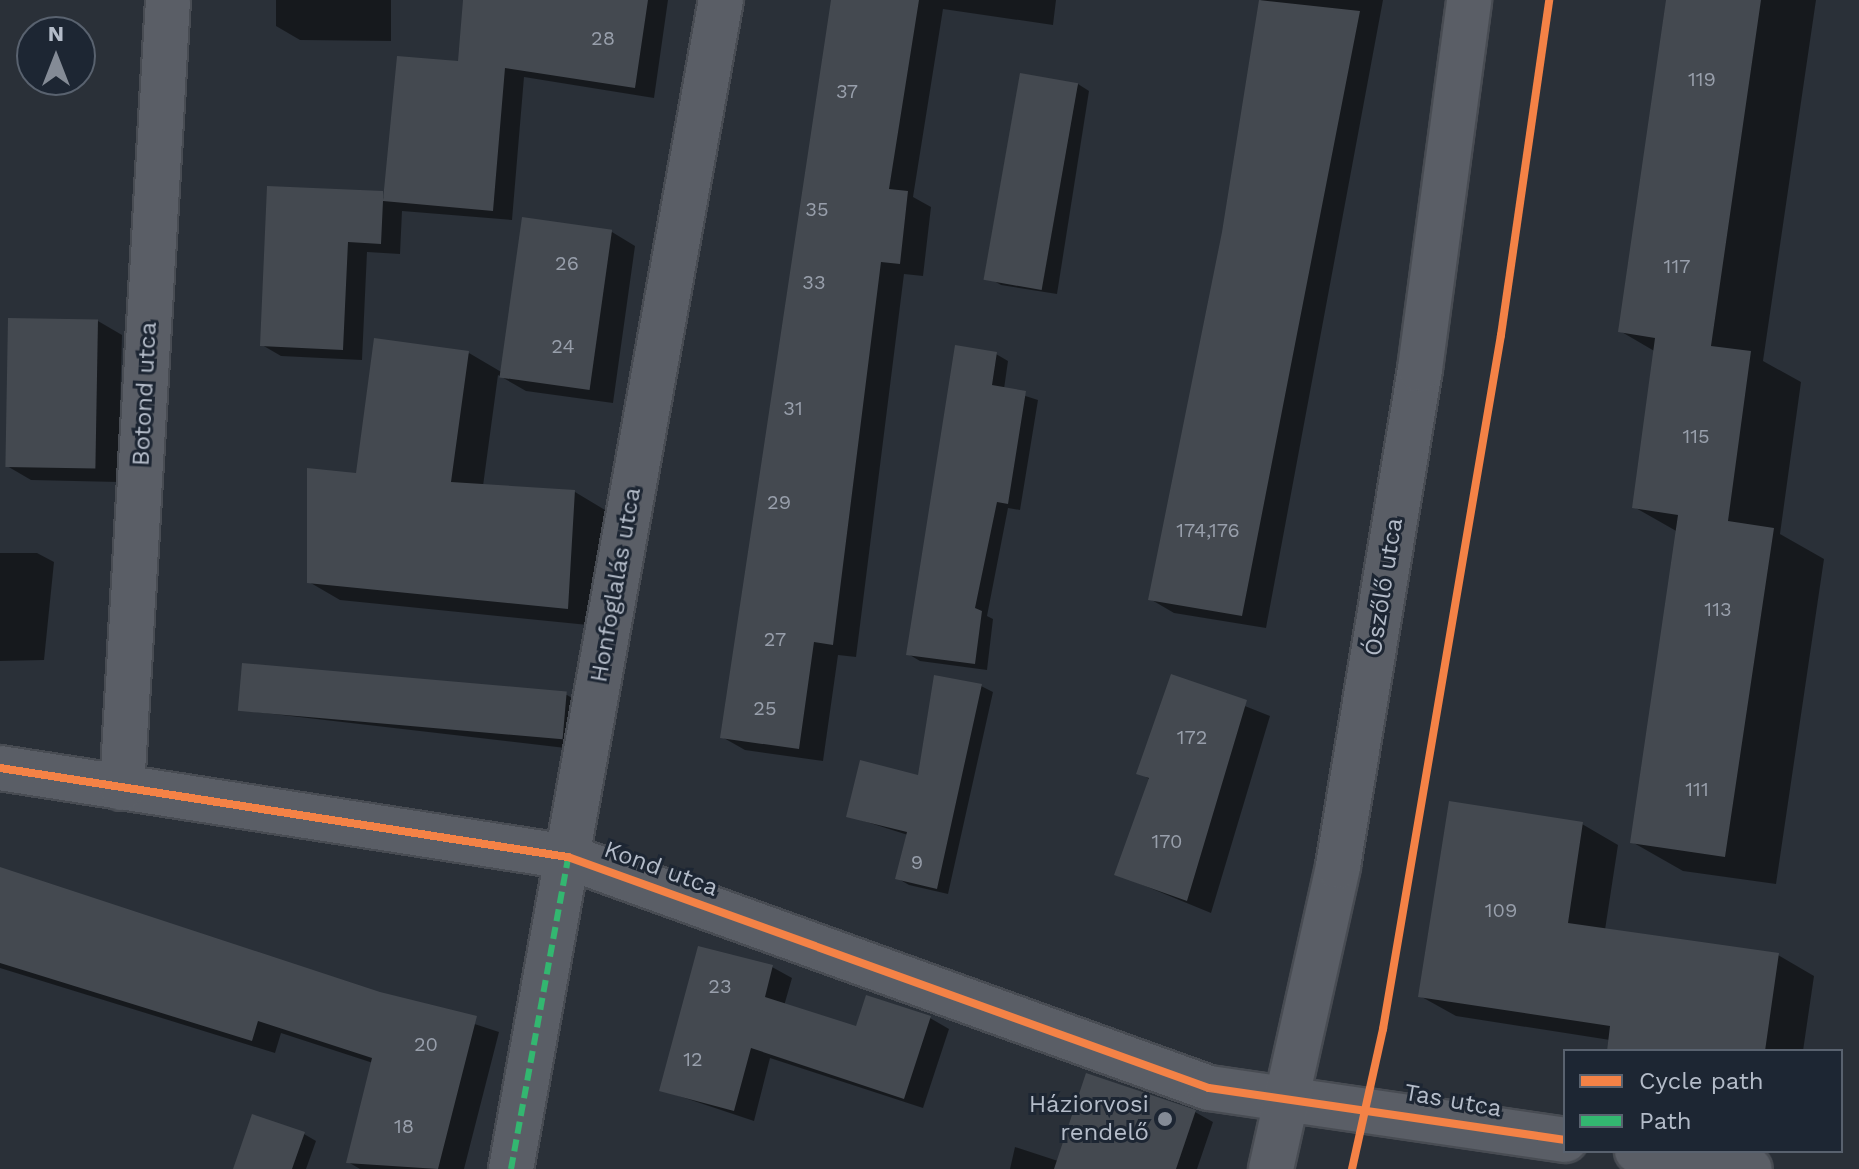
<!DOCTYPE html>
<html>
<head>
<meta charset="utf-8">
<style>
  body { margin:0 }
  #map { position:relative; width:1859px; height:1169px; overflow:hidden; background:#2a3038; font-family:"Work Sans",sans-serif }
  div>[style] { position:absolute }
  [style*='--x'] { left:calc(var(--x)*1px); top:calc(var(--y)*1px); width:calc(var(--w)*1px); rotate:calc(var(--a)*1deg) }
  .shadow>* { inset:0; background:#0007 }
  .building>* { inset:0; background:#444950; transform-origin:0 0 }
  .roads { filter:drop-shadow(2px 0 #484c53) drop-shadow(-2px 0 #484c53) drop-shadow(0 2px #484c53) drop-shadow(0 -2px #484c53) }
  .minor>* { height:44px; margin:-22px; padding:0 22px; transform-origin:22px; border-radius:22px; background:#5a5e66 }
  .quiet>* { height:6px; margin-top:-3px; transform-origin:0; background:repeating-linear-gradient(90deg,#33b770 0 12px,transparent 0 18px) }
  .cycleway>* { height:8px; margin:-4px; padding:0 4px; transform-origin:4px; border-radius:4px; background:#f48246 }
  .dots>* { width:22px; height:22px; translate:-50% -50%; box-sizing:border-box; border:4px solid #1d2633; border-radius:50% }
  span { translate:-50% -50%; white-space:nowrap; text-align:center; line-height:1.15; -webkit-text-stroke:6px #1d2633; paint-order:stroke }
  .number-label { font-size:20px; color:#989fab }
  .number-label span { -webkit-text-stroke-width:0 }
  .street-label { font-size:24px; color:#b4bcc9 }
  .poi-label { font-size:24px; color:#b4bcc9 }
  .right { translate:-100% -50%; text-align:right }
  .legend { position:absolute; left:1563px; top:1049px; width:280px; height:104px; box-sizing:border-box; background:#1d2633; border:2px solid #59626f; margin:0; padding:10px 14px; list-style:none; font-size:24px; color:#b4bcc9 }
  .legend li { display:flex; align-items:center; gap:16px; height:40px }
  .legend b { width:40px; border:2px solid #59626f }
  .north { position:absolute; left:16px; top:16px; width:80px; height:80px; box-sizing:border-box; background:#1d2633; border:2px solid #59626f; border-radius:50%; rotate:0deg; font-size:22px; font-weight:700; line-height:32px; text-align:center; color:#b4bcc9 }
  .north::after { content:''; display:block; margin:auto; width:28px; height:36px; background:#848b96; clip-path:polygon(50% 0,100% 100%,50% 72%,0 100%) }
</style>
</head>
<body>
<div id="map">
  <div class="shadow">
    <div style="clip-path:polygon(276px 0,391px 0,391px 41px,300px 40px,276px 26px)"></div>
    <div style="clip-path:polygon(465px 0,668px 0,654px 98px,524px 77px,512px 220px,402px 211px,400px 254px,367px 252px,362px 360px,281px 356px,262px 345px,385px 195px,459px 63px)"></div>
    <div style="clip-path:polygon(833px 0,1056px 0,1053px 25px,943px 9px,913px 197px,931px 207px,923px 276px,904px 274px,856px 657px,838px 655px,823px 761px,745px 750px,722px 737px)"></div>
    <div style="clip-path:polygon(1261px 0,1383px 0,1266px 628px,1174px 613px,1150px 599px,1224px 232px)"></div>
    <div style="clip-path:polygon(1668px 0,1816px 0,1763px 361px,1801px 382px,1780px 534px,1824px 559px,1776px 884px,1683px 871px,1632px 842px,1678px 532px,1634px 507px,1656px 352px,1620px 331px)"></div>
    <div style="clip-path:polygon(1078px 84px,1089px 91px,1057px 294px,1001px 285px,989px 278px)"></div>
    <div style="clip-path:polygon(612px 232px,635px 246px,613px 403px,526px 391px,498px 375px,483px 486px,575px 492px,605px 510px,598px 626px,340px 600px,309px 582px,358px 475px,469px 353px,503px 373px)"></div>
    <div style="clip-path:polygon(98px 321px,122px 335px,118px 482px,31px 480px,7px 466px)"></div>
    <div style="clip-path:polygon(996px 354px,1008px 361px,1004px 389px,1038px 400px,1020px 510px,1008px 508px,987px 616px,993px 619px,987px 670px,920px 661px,908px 654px)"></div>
    <div style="clip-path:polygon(0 553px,37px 553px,54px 562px,44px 660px,0 661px)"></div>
    <div style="clip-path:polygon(1172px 677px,1270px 716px,1211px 913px,1116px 874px,1151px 780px,1139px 773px)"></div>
    <div style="clip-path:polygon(981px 686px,993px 692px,948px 894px,909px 885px,897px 878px,908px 835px,848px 816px,920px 777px)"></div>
    <div style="clip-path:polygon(567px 695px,579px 702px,574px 749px,239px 710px)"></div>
    <div style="clip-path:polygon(1582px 824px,1618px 845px,1605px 930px,1778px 955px,1814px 976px,1803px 1051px,1609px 1051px,1610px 1040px,1456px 1016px,1420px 996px)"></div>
    <div style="clip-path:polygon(0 869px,499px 1032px,464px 1169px,360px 1169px,348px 1162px,373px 1063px,281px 1033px,275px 1053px,0 968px)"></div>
    <div style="clip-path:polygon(772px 967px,792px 978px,784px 1006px,857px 1028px,930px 1018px,949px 1029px,923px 1108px,770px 1058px,754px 1121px,661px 1090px)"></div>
    <div style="clip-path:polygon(1195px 1112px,1213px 1122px,1197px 1169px,1010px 1169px,1015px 1147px,1058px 1161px)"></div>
    <div style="clip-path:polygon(304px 1134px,316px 1141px,306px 1169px,235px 1169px)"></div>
  </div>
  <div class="building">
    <div style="clip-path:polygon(463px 0,648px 0,635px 88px,505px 68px,493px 211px,383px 201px,381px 244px,348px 242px,343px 350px,260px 346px,267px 186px,383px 191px,383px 200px,397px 56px,458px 61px)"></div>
    <div style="clip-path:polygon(831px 0,919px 0,889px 189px,908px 191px,900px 264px,881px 262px,833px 645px,814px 642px,799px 749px,720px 738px)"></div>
    <div style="clip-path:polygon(1259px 0,1360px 11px,1242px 616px,1148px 600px,1222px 232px)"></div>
    <div style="clip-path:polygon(1666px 0,1761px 0,1711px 346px,1751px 351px,1728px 521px,1774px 528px,1725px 857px,1630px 843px,1678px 515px,1632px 508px,1655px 338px,1618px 332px)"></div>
    <div style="left:1020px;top:73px;width:59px;height:210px;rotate:10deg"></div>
    <div style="left:522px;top:217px;width:91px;height:162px;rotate:8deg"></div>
    <div style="left:8px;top:318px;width:90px;height:149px;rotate:1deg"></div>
    <div style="clip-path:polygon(374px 338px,469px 351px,451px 482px,575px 490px,568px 609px,307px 583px,307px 468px,356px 473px)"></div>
    <div style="clip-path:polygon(955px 345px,997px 352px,992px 385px,1026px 391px,1008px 504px,997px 502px,975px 608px,982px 611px,975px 664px,906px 655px)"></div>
    <div style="left:242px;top:663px;width:326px;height:48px;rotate:5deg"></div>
    <div style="clip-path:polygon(1171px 674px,1247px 700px,1187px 901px,1114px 875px,1149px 778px,1136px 774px)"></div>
    <div style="clip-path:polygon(934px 675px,982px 684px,937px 889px,895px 879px,907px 832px,846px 817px,860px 760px,918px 775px)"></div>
    <div style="clip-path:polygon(1449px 801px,1583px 822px,1568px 923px,1779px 953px,1765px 1051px,1607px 1051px,1610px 1026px,1418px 997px)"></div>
    <div style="clip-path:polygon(0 867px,380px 992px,477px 1016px,438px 1169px,346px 1163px,372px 1058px,258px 1021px,252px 1041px,0 963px)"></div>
    <div style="clip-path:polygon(698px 946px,773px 965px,765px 997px,856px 1026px,866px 995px,931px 1016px,904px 1099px,751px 1048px,734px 1111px,659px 1091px)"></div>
    <div style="clip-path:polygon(1086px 1073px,1196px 1110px,1176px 1169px,1054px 1169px)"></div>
    <div style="clip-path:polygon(252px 1114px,305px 1132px,292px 1169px,233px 1169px)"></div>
  </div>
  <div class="roads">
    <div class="minor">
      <div style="--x:0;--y:768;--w:575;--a:8.91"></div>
      <div style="--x:568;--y:857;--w:681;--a:19.82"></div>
      <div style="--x:1209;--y:1088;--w:360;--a:8.3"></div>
      <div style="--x:122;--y:788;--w:789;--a:-86.66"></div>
      <div style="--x:1637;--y:1151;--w:114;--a:9.1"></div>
      <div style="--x:511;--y:1169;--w:1188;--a:-79.82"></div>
      <div style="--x:1271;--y:1169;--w:310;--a:-77.5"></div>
      <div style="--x:1338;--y:866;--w:504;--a:-80.63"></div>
      <div style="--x:1420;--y:369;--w:372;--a:-82.4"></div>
    </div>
  </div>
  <div class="quiet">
    <div style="--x:511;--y:1169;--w:317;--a:-79.6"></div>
  </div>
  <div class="cycleway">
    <div style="--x:0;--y:768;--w:575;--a:8.91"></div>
    <div style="--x:568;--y:857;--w:681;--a:19.82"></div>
    <div style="--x:1209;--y:1088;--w:360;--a:8.3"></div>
    <div style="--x:1352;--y:1169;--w:143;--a:-77.5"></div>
    <div style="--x:1383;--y:1029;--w:704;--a:-80.35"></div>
    <div style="--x:1501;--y:335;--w:338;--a:-81.8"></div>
  </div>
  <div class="dots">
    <div style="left:1165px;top:1119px;background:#848b96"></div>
  </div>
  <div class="number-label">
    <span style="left:603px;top:38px">28</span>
    <span style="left:1702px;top:79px">119</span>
    <span style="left:847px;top:91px">37</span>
    <span style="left:817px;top:209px">35</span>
    <span style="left:567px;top:263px">26</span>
    <span style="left:1677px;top:266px">117</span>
    <span style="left:814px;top:282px">33</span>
    <span style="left:563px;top:346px">24</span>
    <span style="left:793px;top:408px">31</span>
    <span style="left:1696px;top:436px">115</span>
    <span style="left:779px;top:502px">29</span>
    <span style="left:1208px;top:530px">174,176</span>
    <span style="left:1718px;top:609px">113</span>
    <span style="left:775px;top:639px">27</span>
    <span style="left:765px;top:708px">25</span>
    <span style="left:1192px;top:737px">172</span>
    <span style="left:1697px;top:789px">111</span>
    <span style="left:1167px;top:841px">170</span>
    <span style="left:917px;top:862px">9</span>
    <span style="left:1501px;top:910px">109</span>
    <span style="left:720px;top:986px">23</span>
    <span style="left:426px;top:1044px">20</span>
    <span style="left:693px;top:1059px">12</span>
    <span style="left:404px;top:1126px">18</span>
  </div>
  <div class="street-label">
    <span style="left:145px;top:394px;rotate:-87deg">Botond utca</span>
    <span style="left:616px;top:585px;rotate:-80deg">Honfoglalás utca</span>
    <span style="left:1384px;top:587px;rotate:-81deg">Ószőlő utca</span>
    <span style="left:661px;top:869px;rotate:20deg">Kond utca</span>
    <span style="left:1453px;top:1101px;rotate:10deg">Tas utca</span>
  </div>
  <div class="poi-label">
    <span class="right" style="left:1149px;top:1119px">Háziorvosi<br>rendelő</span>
  </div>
  <ul class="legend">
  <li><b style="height:10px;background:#f48246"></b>Cycle path</li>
  <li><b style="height:10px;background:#33b770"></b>Path</li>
  </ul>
  <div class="north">N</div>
</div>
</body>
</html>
